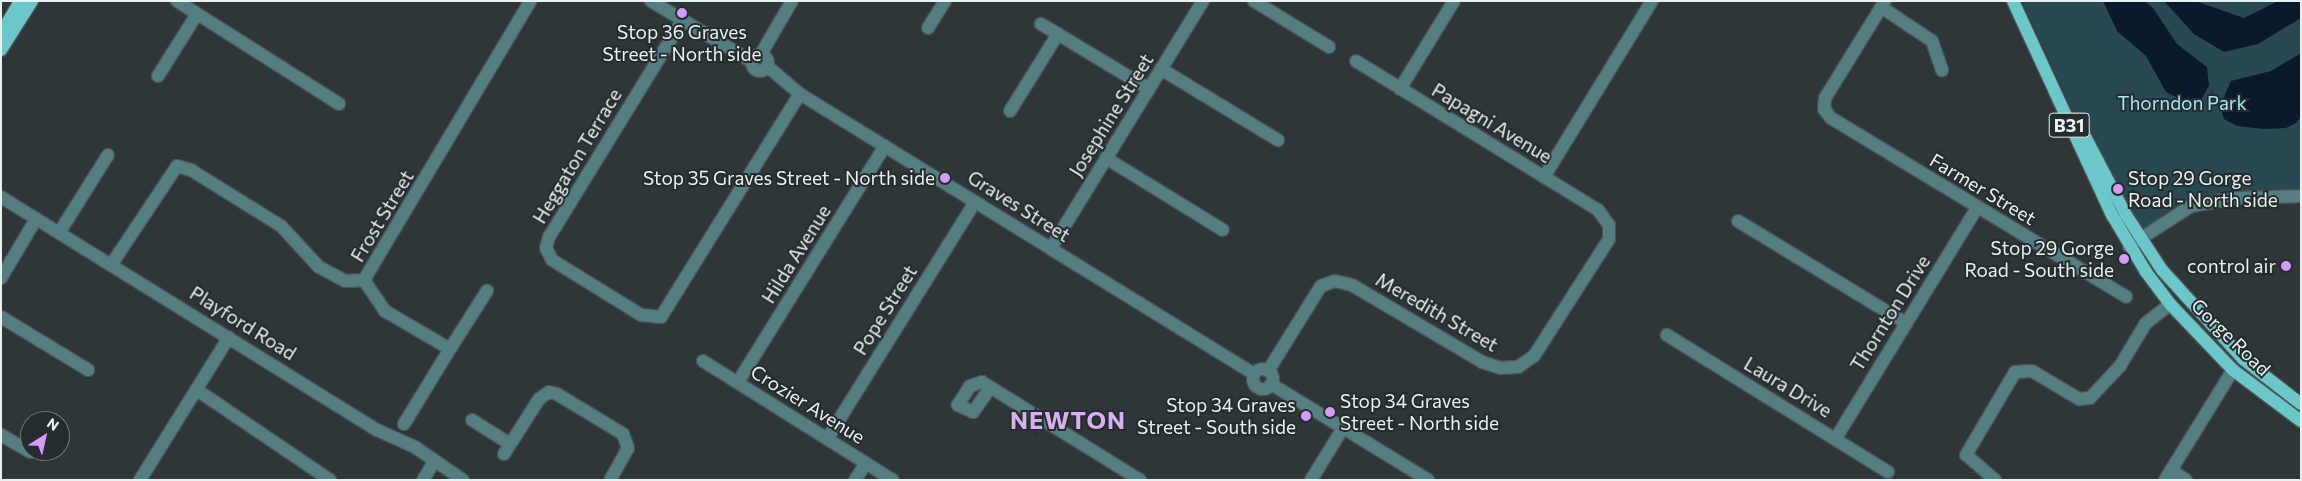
<!DOCTYPE html>
<html>
<head>
<meta charset="utf-8">
<style>
  body { margin:0 }
  #map { position:relative; width:2302px; height:481px; overflow:hidden; background:#2f3638; font-family:Commissioner,sans-serif }
  div>[style] { position:absolute }
  [style*='--x'] { left:calc(var(--x)*1px); top:calc(var(--y)*1px); width:calc(var(--w)*1px); rotate:calc(var(--a)*1deg) }
  .green>* { inset:0; background:#284952 }
  .water>* { inset:0; background:#0b192c }
  .roads { filter:drop-shadow(1px 0 #4d5456) drop-shadow(-1px 0 #4d5456) drop-shadow(0 1px #4d5456) drop-shadow(0 -1px #4d5456) }
  .minor>* { height:12px; margin:-6px; padding:0 6px; transform-origin:6px; border-radius:6px; background:#557e80 }
  .minor>.ring { margin:-6px; padding:0; box-sizing:content-box; background:none; border:12px solid #557e80; border-radius:50% }
  .major>* { height:12px; margin:-6px; padding:0 6px; transform-origin:6px; border-radius:6px; background:#6cc7ca }
  .dots>* { width:14px; height:14px; translate:-50% -50%; box-sizing:border-box; border:2px solid #252c2e; border-radius:50% }
  span { translate:-50% -50%; white-space:nowrap; text-align:center; line-height:1.15; -webkit-text-stroke:4px #252c2e; paint-order:stroke }
  .shield-label span { padding:1px 4px; background:#252c2e; border:1px solid; border-radius:4px; -webkit-text-stroke-width:0 }
  .shield-label { font-size:18px; color:#ebf0f1; font-weight:700 }
  .poi-label { font-size:19px; color:#ebf0f1 }
  .right { translate:-100% -50%; text-align:right }
  .left { translate:0 -50%; text-align:left }
  .park-label { font-size:19px; color:#a4e7fa }
  .street-label { font-size:19px; color:#ebf0f1 }
  .district-label { font-size:24px; color:#d8b0f2; font-weight:700; letter-spacing:1px }
  .frame { position:absolute; inset:0; border:2px solid #ebf0f1; pointer-events:none }
  .north { position:absolute; left:20px; top:411px; width:50px; height:50px; box-sizing:border-box; background:#252c2e; border:1px solid #747a7c; border-radius:50%; rotate:35deg; font-size:14px; font-weight:700; line-height:20px; text-align:center; color:#ebf0f1 }
  .north::after { content:''; display:block; margin:auto; width:18px; height:22px; background:#d59bfa; clip-path:polygon(50% 0,100% 100%,50% 72%,0 100%) }
</style>
</head>
<body>
<div id="map">
  <div class="green">
    <div style="clip-path:polygon(2022px 1px,2301px 1px,2301px 196px,2218px 199px,2140px 237px,2101px 172px)"></div>
  </div>
  <div class="water">
    <div style="clip-path:polygon(2103px 1px,2145px 1px,2153px 8px,2177px 44px,2207px 67px,2209px 86px,2202px 98px,2182px 100px,2166px 92px,2146px 56px,2117px 31px)"></div>
    <div style="clip-path:polygon(2164px 1px,2195px 1px,2244px 18px,2278px 1px,2301px 1px,2301px 18px,2258px 44px,2224px 52px,2194px 34px)"></div>
    <div style="clip-path:polygon(2301px 53px,2301px 116px,2296px 123px,2286px 128px,2265px 129px,2237px 126px,2224px 119px,2220px 106px,2231px 81px,2271px 71px)"></div>
  </div>
  <div class="roads">
    <div class="minor">
      <div style="--x:177;--y:1;--w:192;--a:32.4"></div>
      <div style="--x:651;--y:1;--w:117;--a:31"></div>
      <div style="--x:1254;--y:1;--w:88;--a:31.5"></div>
      <div style="--x:1885;--y:1;--w:114;--a:121.7"></div>
      <div style="--x:1825;--y:98;--w:11;--a:95"></div>
      <div style="--x:1824;--y:109;--w:11;--a:52"></div>
      <div style="--x:1831;--y:118;--w:345;--a:31.2"></div>
      <div style="--x:1881;--y:7;--w:61;--a:33.7"></div>
      <div style="--x:1932;--y:41;--w:31;--a:71"></div>
      <div style="--x:682;--y:21;--w:254;--a:121.6"></div>
      <div style="--x:549;--y:237;--w:11;--a:105"></div>
      <div style="--x:546;--y:248;--w:13;--a:63"></div>
      <div style="--x:552;--y:260;--w:105;--a:31.7"></div>
      <div style="--x:641;--y:315;--w:20;--a:6"></div>
      <div style="--x:661;--y:317;--w:263;--a:-58.1"></div>
      <div style="--x:1041;--y:24;--w:126;--a:31"></div>
      <div style="--x:928;--y:28;--w:32;--a:-58"></div>
      <div style="--x:761;--y:54;--w:61;--a:-59.7"></div>
      <div class="ring" style="left:752px;top:55px;width:4px;height:4px"></div>
      <div style="--x:767;--y:66;--w:43;--a:40.3"></div>
      <div style="--x:800;--y:94;--w:533;--a:31.66"></div>
      <div style="--x:1161;--y:69;--w:137;--a:31.3"></div>
      <div style="--x:158;--y:76;--w:73;--a:-57.8"></div>
      <div style="--x:1400;--y:89;--w:103;--a:-58.5"></div>
      <div style="--x:1010;--y:111;--w:91;--a:-58.1"></div>
      <div style="--x:1106;--y:158;--w:137;--a:31.6"></div>
      <div style="--x:1544;--y:177;--w:206;--a:-58.5"></div>
      <div style="--x:1;--y:197;--w:442;--a:31.8"></div>
      <div style="--x:377;--y:430;--w:42;--a:24.1"></div>
      <div style="--x:415;--y:447;--w:58;--a:34.5"></div>
      <div style="--x:1738;--y:221;--w:197;--a:31.3"></div>
      <div style="--x:59;--y:233;--w:92;--a:-57.9"></div>
      <div style="--x:2129;--y:246;--w:74;--a:-32.8"></div>
      <div style="--x:2191;--y:206;--w:46;--a:-10.1"></div>
      <div style="--x:2236;--y:198;--w:65;--a:-1.8"></div>
      <div style="--x:1051;--y:248;--w:290;--a:-58.4"></div>
      <div style="--x:111;--y:265;--w:119;--a:-56.3"></div>
      <div style="--x:177;--y:166;--w:15;--a:16"></div>
      <div style="--x:191;--y:170;--w:106;--a:31.9"></div>
      <div style="--x:281;--y:226;--w:56;--a:47.2"></div>
      <div style="--x:319;--y:267;--w:30;--a:28"></div>
      <div style="--x:345;--y:281;--w:19;--a:-3"></div>
      <div style="--x:364;--y:280;--w:325;--a:-59.2"></div>
      <div style="--x:1;--y:278;--w:69;--a:-59.3"></div>
      <div style="--x:364;--y:280;--w:37;--a:56"></div>
      <div style="--x:385;--y:311;--w:75;--a:30.3"></div>
      <div style="--x:450;--y:349;--w:69;--a:-57.5"></div>
      <div style="--x:1;--y:317;--w:102;--a:31.3"></div>
      <div style="--x:1667;--y:335;--w:260;--a:31.8"></div>
      <div style="--x:703;--y:361;--w:224;--a:32.1"></div>
      <div class="ring" style="left:1253px;top:369px;width:8px;height:8px"></div>
      <div style="--x:1268;--y:371;--w:100;--a:-58.1"></div>
      <div style="--x:1321;--y:286;--w:15;--a:-20"></div>
      <div style="--x:1335;--y:281;--w:17;--a:13"></div>
      <div style="--x:1352;--y:285;--w:151;--a:30.6"></div>
      <div style="--x:1482;--y:362;--w:19;--a:18"></div>
      <div style="--x:1500;--y:368;--w:18;--a:-3"></div>
      <div style="--x:1518;--y:367;--w:19;--a:-35"></div>
      <div style="--x:1534;--y:356;--w:139;--a:-57.3"></div>
      <div style="--x:1609;--y:239;--w:14;--a:-90"></div>
      <div style="--x:1609;--y:225;--w:19;--a:-126"></div>
      <div style="--x:1598;--y:210;--w:284;--a:-148.4"></div>
      <div style="--x:738;--y:382;--w:278;--a:-58.1"></div>
      <div style="--x:1271;--y:384;--w:184;--a:31.4"></div>
      <div style="--x:990;--y:388;--w:29;--a:125"></div>
      <div style="--x:973;--y:412;--w:17;--a:-155"></div>
      <div style="--x:958;--y:405;--w:22;--a:-58"></div>
      <div style="--x:970;--y:386;--w:13;--a:-18"></div>
      <div style="--x:982;--y:382;--w:186;--a:31.8"></div>
      <div style="--x:197;--y:390;--w:161;--a:34.1"></div>
      <div style="--x:472;--y:420;--w:45;--a:32.3"></div>
      <div style="--x:404;--y:424;--w:88;--a:-58.5"></div>
      <div style="--x:1;--y:435;--w:34;--a:30"></div>
      <div style="--x:1836;--y:438;--w:270;--a:-58.5"></div>
      <div style="--x:827;--y:439;--w:279;--a:-58"></div>
      <div style="--x:504;--y:454;--w:65;--a:-57.5"></div>
      <div style="--x:539;--y:399;--w:12;--a:-35"></div>
      <div style="--x:549;--y:392;--w:8;--a:14"></div>
      <div style="--x:557;--y:394;--w:77;--a:31.2"></div>
      <div style="--x:623;--y:434;--w:15;--a:70"></div>
      <div style="--x:628;--y:448;--w:37;--a:119"></div>
      <div style="--x:2171;--y:470;--w:18;--a:34"></div>
      <div style="--x:140;--y:480;--w:168;--a:-58.1"></div>
      <div style="--x:423;--y:480;--w:21;--a:-59"></div>
      <div style="--x:855;--y:480;--w:20;--a:-57"></div>
      <div style="--x:1311;--y:480;--w:61;--a:-58.4"></div>
      <div style="--x:1995;--y:480;--w:38;--a:-139"></div>
      <div style="--x:1966;--y:455;--w:96;--a:-59.4"></div>
      <div style="--x:2015;--y:372;--w:17;--a:-3"></div>
      <div style="--x:2032;--y:371;--w:55;--a:30.8"></div>
      <div style="--x:2079;--y:399;--w:11;--a:-5"></div>
      <div style="--x:2090;--y:398;--w:44;--a:-46.8"></div>
      <div style="--x:2120;--y:366;--w:50;--a:-58.8"></div>
      <div style="--x:2146;--y:323;--w:31;--a:-38"></div>
      <div style="--x:2165;--y:480;--w:129;--a:-58.3"></div>
    </div>
    <div class="major">
      <div style="--x:2013;--y:1;--w:236;--a:65.2"></div>
      <div style="--x:2112;--y:215;--w:66;--a:59.2"></div>
      <div style="--x:2146;--y:272;--w:40;--a:53"></div>
      <div style="--x:2170;--y:304;--w:91;--a:46.3"></div>
      <div style="--x:2233;--y:370;--w:85;--a:36.9"></div>
      <div style="--x:1;--y:33;--w:37;--a:-59"></div>
      <div style="--x:1;--y:50;--w:58;--a:-57.7"></div>
      <div style="--x:2076;--y:119;--w:108;--a:62.5"></div>
      <div style="--x:2126;--y:215;--w:66;--a:56.8"></div>
      <div style="--x:2162;--y:270;--w:120;--a:47.7"></div>
      <div style="--x:2243;--y:359;--w:73;--a:37.8"></div>
    </div>
  </div>
  <div class="dots">
    <div style="left:682px;top:13px;background:#d59bfa"></div>
    <div style="left:945px;top:178px;background:#d59bfa"></div>
    <div style="left:2118px;top:189px;background:#d59bfa"></div>
    <div style="left:2124px;top:259px;background:#d59bfa"></div>
    <div style="left:2286px;top:266px;background:#d59bfa"></div>
    <div style="left:1330px;top:412px;background:#d59bfa"></div>
    <div style="left:1306px;top:416px;background:#d59bfa"></div>
  </div>
  <div class="shield-label">
    <span style="left:2069px;top:125px">B31</span>
  </div>
  <div class="poi-label">
    <span style="left:682px;top:43px">Stop 36 Graves<br>Street - North side</span>
    <span class="right" style="left:935px;top:178px">Stop 35 Graves Street - North side</span>
    <span class="left" style="left:2128px;top:189px">Stop 29 Gorge<br>Road - North side</span>
    <span class="right" style="left:2114px;top:259px">Stop 29 Gorge<br>Road - South side</span>
    <span class="right" style="left:2276px;top:266px">control air</span>
    <span class="left" style="left:1340px;top:412px">Stop 34 Graves<br>Street - North side</span>
    <span class="right" style="left:1296px;top:416px">Stop 34 Graves<br>Street - South side</span>
  </div>
  <div class="park-label">
    <span style="left:2182px;top:103px">Thorndon Park</span>
  </div>
  <div class="street-label">
    <span style="left:1111px;top:115px;rotate:-58deg">Josephine Street</span>
    <span style="left:1492px;top:123px;rotate:31deg">Papagni Avenue</span>
    <span style="left:577px;top:156px;rotate:-59deg">Heggaton Terrace</span>
    <span style="left:1983px;top:189px;rotate:31deg">Farmer Street</span>
    <span style="left:1019px;top:206px;rotate:32deg">Graves Street</span>
    <span style="left:382px;top:216px;rotate:-59deg">Frost Street</span>
    <span style="left:796px;top:254px;rotate:-58deg">Hilda Avenue</span>
    <span style="left:885px;top:310px;rotate:-58deg">Pope Street</span>
    <span style="left:1437px;top:312px;rotate:30deg">Meredith Street</span>
    <span style="left:1890px;top:313px;rotate:-58deg">Thornton Drive</span>
    <span style="left:243px;top:323px;rotate:32deg">Playford Road</span>
    <span style="left:2231px;top:337px;rotate:44deg">Gorge Road</span>
    <span style="left:1788px;top:387px;rotate:31deg">Laura Drive</span>
    <span style="left:808px;top:404px;rotate:32deg">Crozier Avenue</span>
  </div>
  <div class="district-label">
    <span style="left:1068px;top:420px">NEWTON</span>
  </div>
  <div class="frame"></div>
  <div class="north">N</div>
</div>
</body>
</html>
